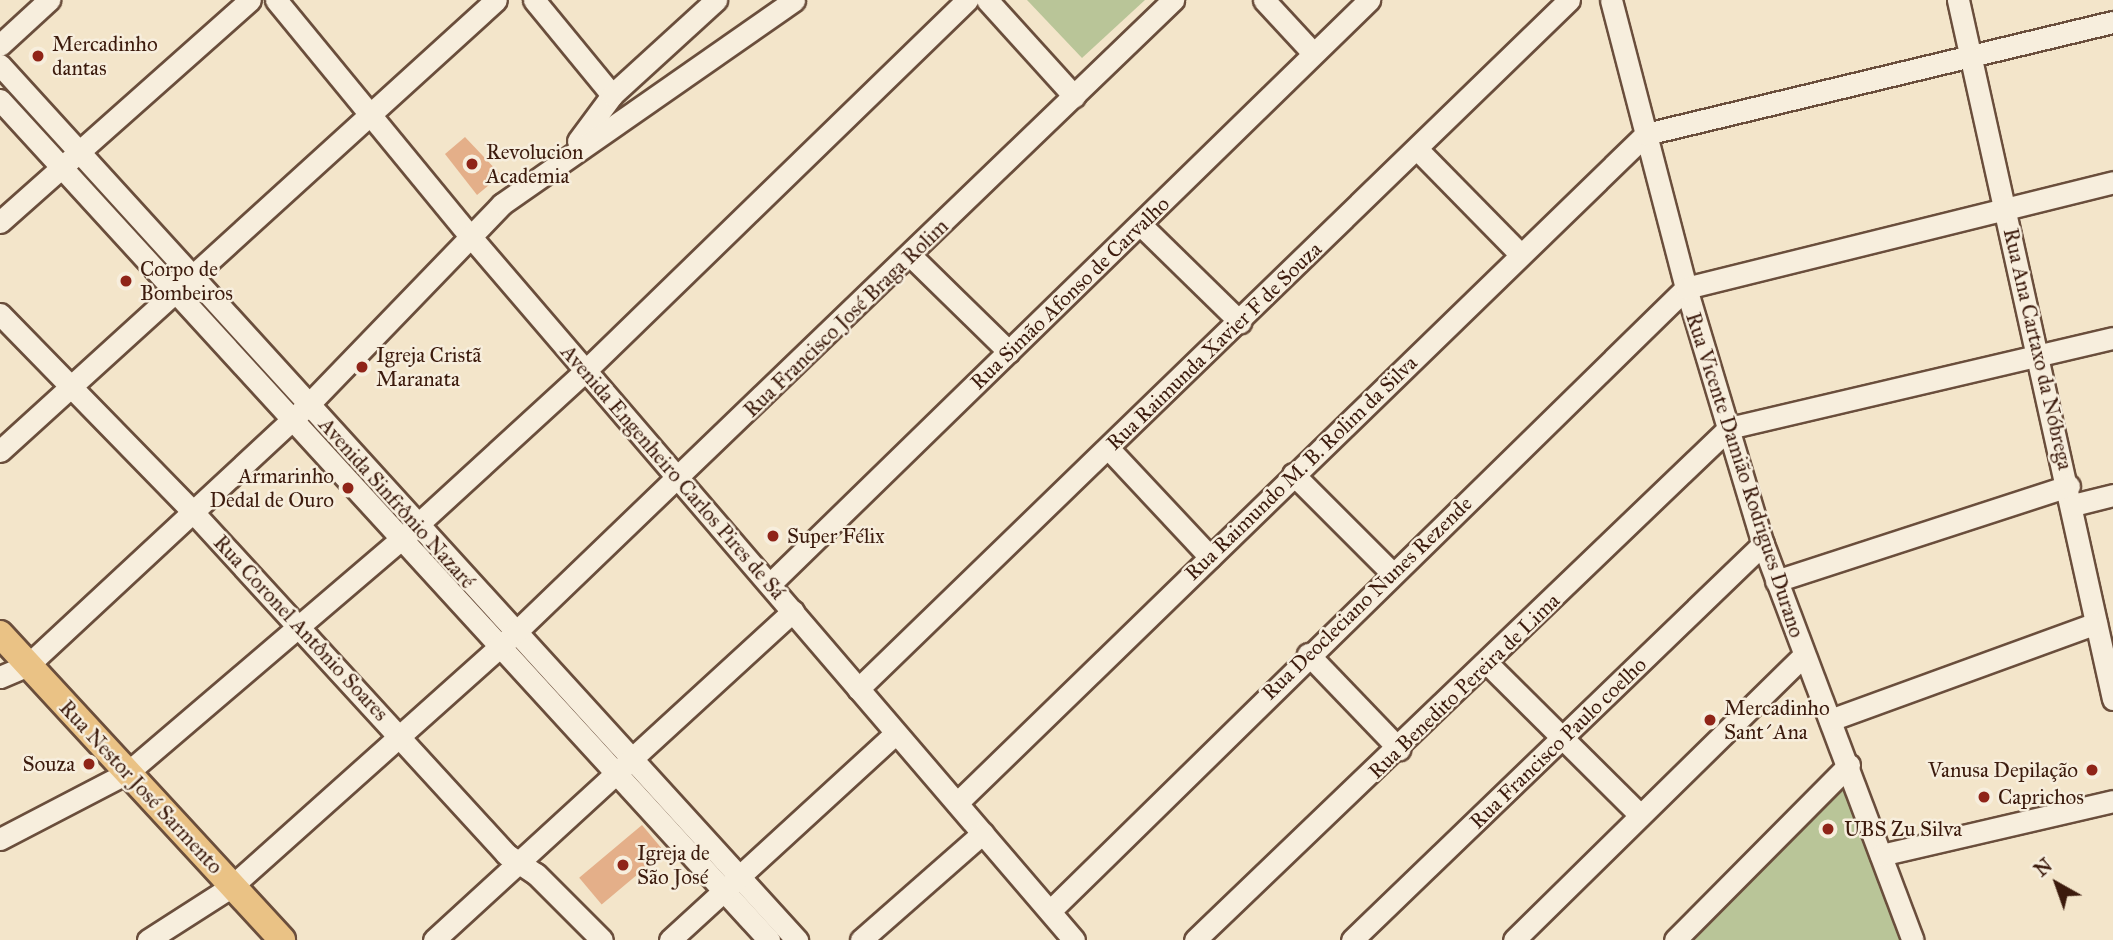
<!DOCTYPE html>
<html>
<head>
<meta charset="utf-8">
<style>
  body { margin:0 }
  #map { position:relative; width:2113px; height:940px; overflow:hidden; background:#f3e5ca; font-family:"IM FELL Great Primer",serif }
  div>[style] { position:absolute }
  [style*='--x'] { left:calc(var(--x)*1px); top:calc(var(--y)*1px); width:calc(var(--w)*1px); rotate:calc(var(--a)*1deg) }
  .green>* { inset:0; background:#b9c598 }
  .building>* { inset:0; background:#e4af89; transform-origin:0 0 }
  .roads { filter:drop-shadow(2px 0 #6a4e3c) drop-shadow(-2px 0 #6a4e3c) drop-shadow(0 2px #6a4e3c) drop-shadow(0 -2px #6a4e3c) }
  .minor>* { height:21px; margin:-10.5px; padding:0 10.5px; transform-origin:10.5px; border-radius:10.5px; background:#f7eedd }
  .major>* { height:26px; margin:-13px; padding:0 13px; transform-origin:13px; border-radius:13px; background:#eac285 }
  .dots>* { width:19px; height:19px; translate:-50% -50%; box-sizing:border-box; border:4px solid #f7eedd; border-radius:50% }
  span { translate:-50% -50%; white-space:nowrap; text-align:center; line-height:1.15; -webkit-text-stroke:5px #f7eedd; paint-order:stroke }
  .poi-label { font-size:21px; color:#3c1b0d }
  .left { translate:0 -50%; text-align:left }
  .right { translate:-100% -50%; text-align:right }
  .street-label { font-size:21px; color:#3c1b0d }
  .north { position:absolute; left:2022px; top:849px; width:70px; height:70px; -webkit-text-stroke:5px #f7eedd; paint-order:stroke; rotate:320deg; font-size:19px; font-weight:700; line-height:28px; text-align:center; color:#3c1b0d }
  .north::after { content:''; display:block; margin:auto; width:24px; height:32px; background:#3c1b0d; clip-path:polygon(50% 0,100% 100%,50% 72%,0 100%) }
</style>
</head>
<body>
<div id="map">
  <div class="green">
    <div style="clip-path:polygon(1027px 0,1145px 0,1082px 58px)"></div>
    <div style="clip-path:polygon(1847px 767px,1907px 940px,1671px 940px)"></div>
  </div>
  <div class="building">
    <div style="clip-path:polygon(465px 137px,501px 175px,477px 195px,445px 154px)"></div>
    <div style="left:642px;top:825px;width:35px;height:82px;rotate:50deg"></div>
  </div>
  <div class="roads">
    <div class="minor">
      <div style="--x:276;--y:0;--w:307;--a:50.6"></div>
      <div style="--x:471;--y:237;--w:926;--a:49.38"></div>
      <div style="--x:534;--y:0;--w:123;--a:50.6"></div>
      <div style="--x:987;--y:0;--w:130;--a:47.8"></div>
      <div style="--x:1264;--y:0;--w:72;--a:47.2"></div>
      <div style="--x:1611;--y:0;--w:298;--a:75.4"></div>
      <div style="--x:1686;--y:288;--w:267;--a:73.3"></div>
      <div style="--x:1763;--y:544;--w:423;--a:69.3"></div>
      <div style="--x:1958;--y:0;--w:716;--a:77.5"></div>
      <div style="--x:0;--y:45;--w:67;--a:-42.6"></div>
      <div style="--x:0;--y:65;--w:1184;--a:47.67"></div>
      <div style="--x:0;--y:100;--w:1139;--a:47.53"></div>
      <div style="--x:578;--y:141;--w:57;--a:-53.5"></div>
      <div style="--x:612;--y:95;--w:141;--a:-42.4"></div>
      <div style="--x:1417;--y:149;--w:148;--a:45.5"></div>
      <div style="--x:0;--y:222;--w:334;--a:-41.6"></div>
      <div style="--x:1141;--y:225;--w:139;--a:44.4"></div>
      <div style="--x:911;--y:256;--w:137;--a:44.4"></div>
      <div style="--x:0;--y:314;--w:275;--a:45.7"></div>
      <div style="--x:192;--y:511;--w:465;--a:47.5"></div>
      <div style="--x:506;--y:854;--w:36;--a:34"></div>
      <div style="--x:536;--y:874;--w:93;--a:45"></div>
      <div style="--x:1109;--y:449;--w:148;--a:46.9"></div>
      <div style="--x:0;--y:451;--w:670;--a:-42.28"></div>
      <div style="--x:1293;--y:474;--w:140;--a:45"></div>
      <div style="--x:2073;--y:505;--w:41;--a:-14"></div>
      <div style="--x:1776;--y:581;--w:308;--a:-18"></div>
      <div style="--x:770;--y:584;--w:837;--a:-44.27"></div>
      <div style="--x:1308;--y:654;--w:132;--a:46.2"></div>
      <div style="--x:1488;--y:664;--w:214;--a:44.8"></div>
      <div style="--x:0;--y:677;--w:30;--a:-23"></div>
      <div style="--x:28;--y:665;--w:382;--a:-42.9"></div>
      <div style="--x:308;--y:405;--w:279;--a:-46"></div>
      <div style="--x:502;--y:204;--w:356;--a:-34.9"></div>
      <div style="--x:858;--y:689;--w:990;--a:-44.1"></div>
      <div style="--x:1830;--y:720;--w:283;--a:-20"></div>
      <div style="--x:957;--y:803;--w:960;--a:-44.16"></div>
      <div style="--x:1646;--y:134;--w:480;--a:-13.5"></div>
      <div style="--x:0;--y:839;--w:143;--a:-27.5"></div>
      <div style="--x:127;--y:773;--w:380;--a:-40.5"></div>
      <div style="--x:416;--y:526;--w:229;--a:-42.5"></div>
      <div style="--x:585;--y:371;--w:533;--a:-44.16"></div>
      <div style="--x:1881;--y:855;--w:238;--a:-13.1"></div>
      <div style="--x:1050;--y:911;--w:890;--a:-44.41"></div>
      <div style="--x:1686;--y:288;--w:440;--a:-13.9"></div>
      <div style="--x:148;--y:940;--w:100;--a:-32.7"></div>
      <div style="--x:232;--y:886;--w:381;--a:-41.8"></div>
      <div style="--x:516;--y:632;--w:912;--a:-43.89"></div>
      <div style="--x:434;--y:940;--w:487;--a:-42.5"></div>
      <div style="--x:670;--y:940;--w:306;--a:-42.5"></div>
      <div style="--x:861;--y:940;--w:162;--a:-41.3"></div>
      <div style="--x:1195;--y:940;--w:740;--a:-43.8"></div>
      <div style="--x:1729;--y:428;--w:394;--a:-13.2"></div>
      <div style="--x:1352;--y:940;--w:571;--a:-43.94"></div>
      <div style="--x:1514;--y:940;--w:405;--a:-44.5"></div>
      <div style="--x:1675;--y:940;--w:247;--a:-45.2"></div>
    </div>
    <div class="major">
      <div style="--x:0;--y:634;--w:416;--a:47.3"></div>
    </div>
  </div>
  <div class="dots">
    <div style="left:38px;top:56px;background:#8f2418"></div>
    <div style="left:472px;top:164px;background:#8f2418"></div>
    <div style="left:126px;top:281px;background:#8f2418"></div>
    <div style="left:362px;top:367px;background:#8f2418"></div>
    <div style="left:348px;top:488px;background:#8f2418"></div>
    <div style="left:773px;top:536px;background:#8f2418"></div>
    <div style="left:1710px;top:720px;background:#8f2418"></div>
    <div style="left:89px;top:764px;background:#8f2418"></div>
    <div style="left:2092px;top:770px;background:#8f2418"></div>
    <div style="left:1984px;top:797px;background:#8f2418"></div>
    <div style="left:1828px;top:829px;background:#8f2418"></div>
    <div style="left:623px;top:865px;background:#8f2418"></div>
  </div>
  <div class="poi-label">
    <span class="left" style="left:52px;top:56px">Mercadinho<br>dantas</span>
    <span class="left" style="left:486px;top:164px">Revolucion<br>Academia</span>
    <span class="left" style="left:140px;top:281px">Corpo de<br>Bombeiros</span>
    <span class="left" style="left:376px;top:367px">Igreja Cristã<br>Maranata</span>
    <span class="right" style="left:334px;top:488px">Armarinho<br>Dedal de Ouro</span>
    <span class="left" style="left:787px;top:536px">Super Félix</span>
    <span class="left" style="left:1724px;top:720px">Mercadinho<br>Sant´Ana</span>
    <span class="right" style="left:75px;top:764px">Souza</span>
    <span class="right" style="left:2078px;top:770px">Vanusa Depilação</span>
    <span class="left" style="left:1998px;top:797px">Caprichos</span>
    <span class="left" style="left:1844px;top:829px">UBS Zu Silva</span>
    <span class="left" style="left:637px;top:865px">Igreja de<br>São José</span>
  </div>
  <div class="street-label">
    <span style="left:1070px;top:293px;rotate:-44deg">Rua Simão Afonso de Carvalho</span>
    <span style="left:846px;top:318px;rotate:-44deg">Rua Francisco José Braga Rolim</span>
    <span style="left:1214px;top:346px;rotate:-44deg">Rua Raimunda Xavier F de Souza</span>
    <span style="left:2038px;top:349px;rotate:77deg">Rua Ana Cartaxo da Nóbrega</span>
    <span style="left:1301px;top:468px;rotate:-44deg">Rua Raimundo M. B. Rolim da Silva</span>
    <span style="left:673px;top:472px;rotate:49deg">Avenida Engenheiro Carlos Pires de Sá</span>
    <span style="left:1745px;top:475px;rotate:72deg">Rua Vicente Damião Rodrigues Durano</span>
    <span style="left:397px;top:503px;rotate:48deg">Avenida Sinfrônio Nazaré</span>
    <span style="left:1367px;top:598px;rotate:-44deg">Rua Deocleciano Nunes Rezende</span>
    <span style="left:301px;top:628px;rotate:47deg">Rua Coronel Antônio Soares</span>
    <span style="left:1464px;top:686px;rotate:-44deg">Rua Benedito Pereira de Lima</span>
    <span style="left:1558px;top:743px;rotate:-44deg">Rua Francisco Paulo coelho</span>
    <span style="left:141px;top:787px;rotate:47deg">Rua Nestor José Sarmento</span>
  </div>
  <div class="north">N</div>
</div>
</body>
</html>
